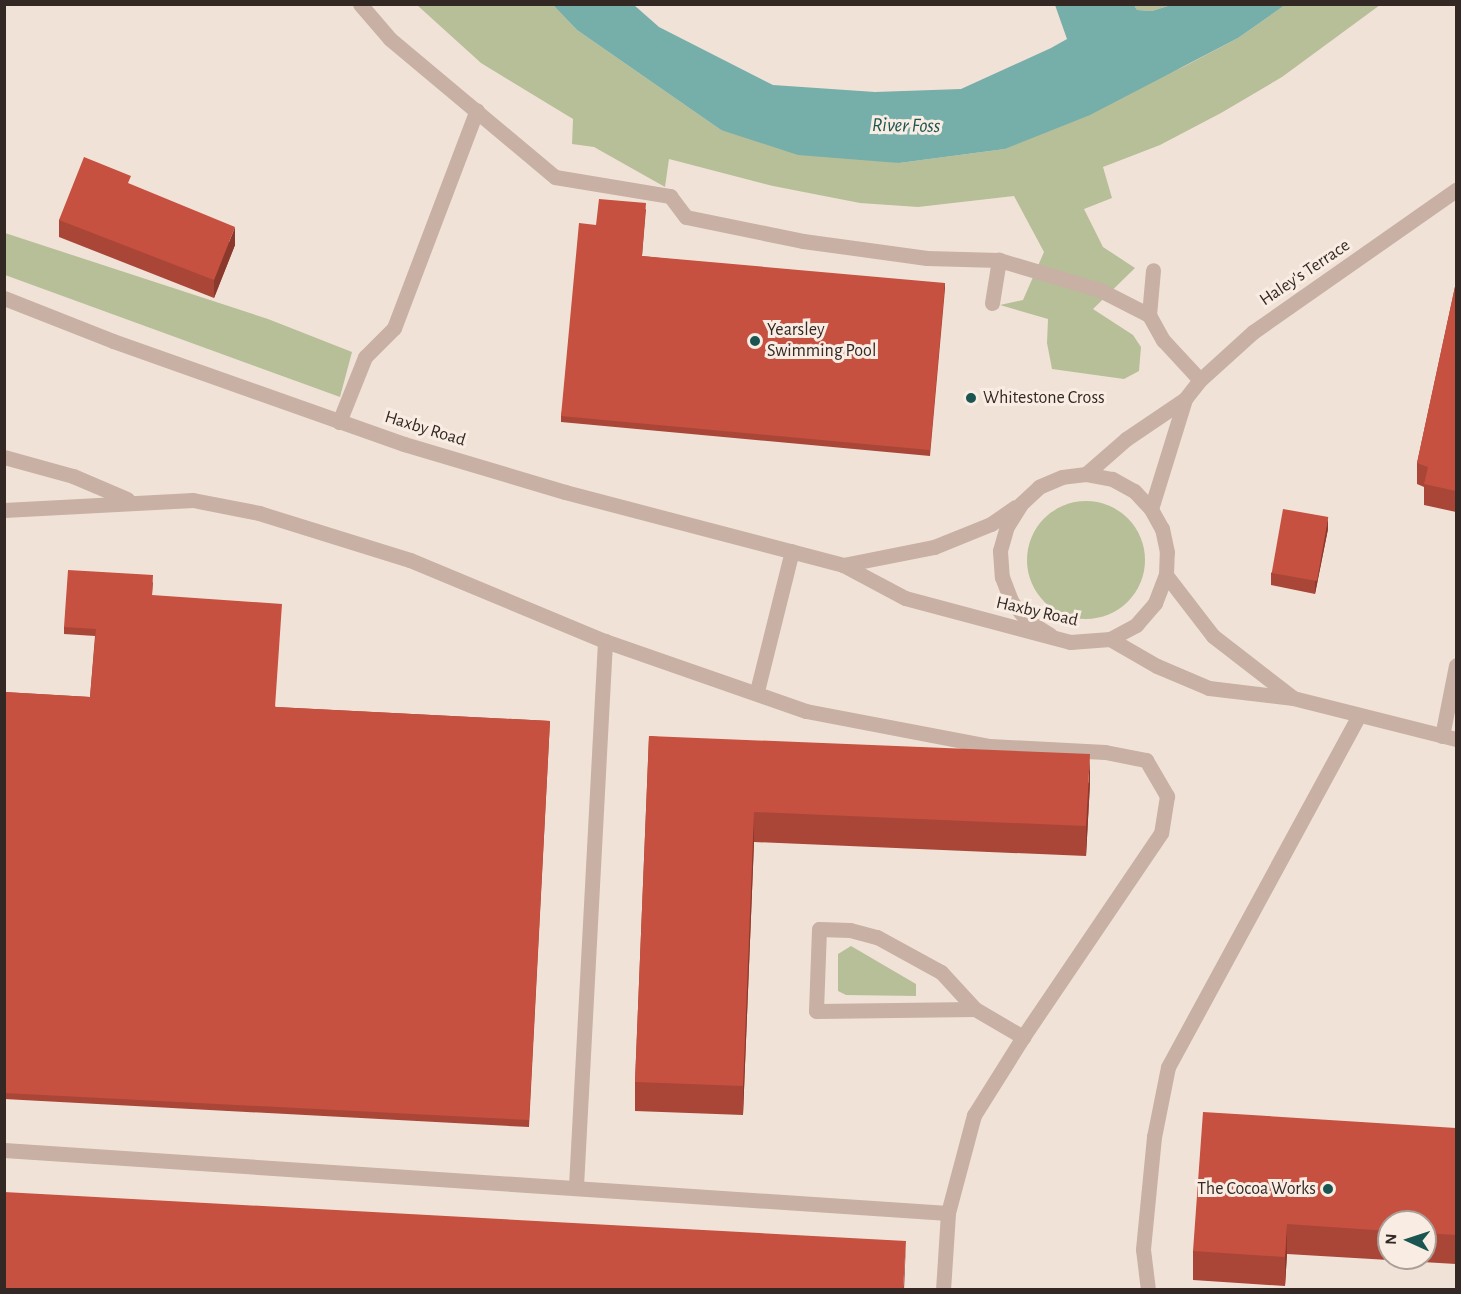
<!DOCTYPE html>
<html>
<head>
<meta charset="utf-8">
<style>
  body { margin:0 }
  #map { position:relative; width:1461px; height:1294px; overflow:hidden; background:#f1e2d7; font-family:"Alegreya Sans",sans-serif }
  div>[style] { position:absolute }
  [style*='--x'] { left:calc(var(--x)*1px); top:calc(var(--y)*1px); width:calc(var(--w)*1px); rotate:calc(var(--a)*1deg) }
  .green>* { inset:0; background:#b7bf98 }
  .round { border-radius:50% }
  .water>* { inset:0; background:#76aeaa }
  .service>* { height:15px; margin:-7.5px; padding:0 7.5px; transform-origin:7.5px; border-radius:7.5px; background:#c8b0a4 }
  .minor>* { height:15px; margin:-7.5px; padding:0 7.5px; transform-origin:7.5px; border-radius:7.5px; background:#c8b0a4 }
  .tertiary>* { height:15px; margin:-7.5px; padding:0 7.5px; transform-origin:7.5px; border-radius:7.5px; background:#c8b0a4 }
  .wall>* { inset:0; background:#aa4637 }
  .shaded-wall>* { inset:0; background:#8b392d; transform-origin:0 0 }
  .building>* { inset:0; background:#c65140; transform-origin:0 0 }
  .dots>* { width:16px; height:16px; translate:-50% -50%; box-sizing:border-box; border:3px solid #f9ede3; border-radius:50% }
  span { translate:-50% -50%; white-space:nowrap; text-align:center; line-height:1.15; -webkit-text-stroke:6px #f9ede3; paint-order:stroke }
  .street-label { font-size:18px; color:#342825 }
  .poi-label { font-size:18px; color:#342825 }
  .left { translate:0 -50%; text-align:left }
  .right { translate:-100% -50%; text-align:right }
  .water-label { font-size:20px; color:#1b5552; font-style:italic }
  .frame { position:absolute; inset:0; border:6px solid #342825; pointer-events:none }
  .north { position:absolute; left:1377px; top:1210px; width:60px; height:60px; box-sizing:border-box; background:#f9ede3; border:2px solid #aa9e97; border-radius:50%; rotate:273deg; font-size:16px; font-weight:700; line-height:24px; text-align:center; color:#342825 }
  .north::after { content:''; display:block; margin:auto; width:21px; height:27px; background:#1b5552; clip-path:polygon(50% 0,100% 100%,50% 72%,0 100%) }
</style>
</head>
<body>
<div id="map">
  <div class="green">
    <div style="clip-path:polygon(417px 5px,553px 5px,577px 30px,721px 130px,899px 163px,1005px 149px,1185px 66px,1238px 38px,1285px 5px,1380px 5px,1282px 77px,1221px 113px,1160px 145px,1103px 167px,1112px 198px,1084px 209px,1103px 247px,1135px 268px,1093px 309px,1133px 335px,1141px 347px,1139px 371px,1124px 379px,1052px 369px,1047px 343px,1048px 319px,1000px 305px,1023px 300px,1044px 252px,1014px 196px,918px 207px,860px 203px,773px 186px,669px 159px,665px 187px,594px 147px,572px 144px,573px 119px,481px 63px)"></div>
    <div style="clip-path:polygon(1134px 5px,1171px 5px,1152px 11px,1137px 10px)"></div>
    <div style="clip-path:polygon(5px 233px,268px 319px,352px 352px,340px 397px,5px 275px)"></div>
    <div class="round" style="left:1027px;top:501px;width:118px;height:118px"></div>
    <div style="clip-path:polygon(851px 946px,916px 984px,916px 996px,846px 995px,838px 991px,838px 954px)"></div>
  </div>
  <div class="water">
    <div style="clip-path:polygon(1171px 5px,1285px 5px,1238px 38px,1090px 115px,1005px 149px,899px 163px,798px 155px,721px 130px,577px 30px,553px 5px,634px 5px,659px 27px,773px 85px,875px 92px,961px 89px,1051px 48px,1067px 39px,1055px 5px,1134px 5px,1137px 10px,1152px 11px)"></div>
  </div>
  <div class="service">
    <div style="--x:360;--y:4;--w:46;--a:49.4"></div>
    <div style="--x:390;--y:39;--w:215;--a:39.9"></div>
    <div style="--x:555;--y:177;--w:117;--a:9.4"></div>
    <div style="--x:670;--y:196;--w:26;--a:53"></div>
    <div style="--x:686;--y:217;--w:119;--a:11.6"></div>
    <div style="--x:803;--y:241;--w:125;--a:7.8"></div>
    <div style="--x:927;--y:258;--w:72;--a:1.6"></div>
    <div style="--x:999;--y:260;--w:105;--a:16.5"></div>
    <div style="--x:1100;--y:290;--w:55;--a:27"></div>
    <div style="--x:1149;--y:315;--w:29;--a:61"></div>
    <div style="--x:1163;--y:340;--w:54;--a:47.2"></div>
    <div style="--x:992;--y:303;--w:44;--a:-80.8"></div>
    <div style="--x:1149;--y:315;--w:45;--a:-84.9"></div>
    <div style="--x:339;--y:422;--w:70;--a:-68.2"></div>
    <div style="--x:365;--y:357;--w:41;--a:-45"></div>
    <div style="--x:394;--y:328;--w:233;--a:-69.2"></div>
    <div style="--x:4;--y:457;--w:72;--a:15.4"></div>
    <div style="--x:73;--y:476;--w:59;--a:23.1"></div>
    <div style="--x:4;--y:510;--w:189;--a:-3"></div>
    <div style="--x:193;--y:500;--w:67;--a:11.1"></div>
    <div style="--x:259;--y:513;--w:158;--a:17.3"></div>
    <div style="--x:410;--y:560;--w:211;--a:22.6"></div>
    <div style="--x:605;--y:641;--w:213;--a:19.2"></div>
    <div style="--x:806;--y:711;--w:187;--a:10.8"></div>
    <div style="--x:990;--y:746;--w:115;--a:3"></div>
    <div style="--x:1105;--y:752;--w:42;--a:11"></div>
    <div style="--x:1146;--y:760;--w:42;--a:59.7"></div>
    <div style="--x:1167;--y:796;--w:37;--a:99"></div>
    <div style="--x:1161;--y:833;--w:246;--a:124.1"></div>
    <div style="--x:1023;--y:1037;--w:92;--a:122.1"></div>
    <div style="--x:974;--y:1115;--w:101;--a:104.9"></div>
    <div style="--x:948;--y:1213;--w:77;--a:93.7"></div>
    <div style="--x:757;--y:691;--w:144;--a:-76"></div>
    <div style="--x:1442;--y:736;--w:72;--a:-78.8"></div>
    <div style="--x:975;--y:1009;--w:159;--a:179.3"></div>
    <div style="--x:816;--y:1011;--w:82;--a:-87.9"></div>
    <div style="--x:819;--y:929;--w:31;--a:2"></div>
    <div style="--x:850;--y:930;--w:28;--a:15"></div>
    <div style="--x:877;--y:937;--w:73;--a:28.7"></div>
    <div style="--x:941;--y:972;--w:50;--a:47.4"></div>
    <div style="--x:975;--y:1009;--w:56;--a:30.3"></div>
    <div style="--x:4;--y:1150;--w:946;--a:3.82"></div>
    <div style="--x:576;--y:1186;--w:546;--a:-86.95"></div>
  </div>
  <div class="minor">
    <div style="--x:1148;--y:1290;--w:41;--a:-97"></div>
    <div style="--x:1143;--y:1249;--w:113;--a:-84.4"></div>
    <div style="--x:1154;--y:1137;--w:71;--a:-78.7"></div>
    <div style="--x:1168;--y:1067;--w:400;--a:-61.5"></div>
  </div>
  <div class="tertiary">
    <div style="--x:4;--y:298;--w:117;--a:21.5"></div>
    <div style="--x:113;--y:341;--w:309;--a:19.5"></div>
    <div style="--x:404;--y:444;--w:168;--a:16.6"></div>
    <div style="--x:565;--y:492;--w:287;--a:14.7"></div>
    <div style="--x:843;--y:565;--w:70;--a:28"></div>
    <div style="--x:905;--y:598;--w:171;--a:14.9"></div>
    <div style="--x:1070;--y:642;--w:40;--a:-4.3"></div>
    <div style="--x:1110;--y:639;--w:30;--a:-28"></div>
    <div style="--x:1136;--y:625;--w:29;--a:-49"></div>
    <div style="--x:1155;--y:603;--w:30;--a:-69"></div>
    <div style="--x:1166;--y:575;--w:23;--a:-88"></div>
    <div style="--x:1167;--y:552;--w:24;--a:-102"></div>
    <div style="--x:1162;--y:529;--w:23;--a:-119"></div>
    <div style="--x:1151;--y:509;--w:25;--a:-133"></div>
    <div style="--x:1134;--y:491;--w:25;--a:-151"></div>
    <div style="--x:1112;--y:479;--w:26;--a:-169"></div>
    <div style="--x:1086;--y:474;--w:24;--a:173"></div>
    <div style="--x:1062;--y:477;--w:25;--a:157"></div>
    <div style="--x:1039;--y:487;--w:25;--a:137"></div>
    <div style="--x:1021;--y:504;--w:26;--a:122"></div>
    <div style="--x:1007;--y:526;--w:26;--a:106"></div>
    <div style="--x:1000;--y:551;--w:26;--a:86"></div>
    <div style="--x:1002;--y:577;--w:26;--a:69"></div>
    <div style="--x:1011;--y:601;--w:26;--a:50"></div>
    <div style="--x:1028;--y:621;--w:26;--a:32"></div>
    <div style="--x:1086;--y:474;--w:53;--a:-41.2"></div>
    <div style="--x:1126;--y:439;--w:71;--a:-34.1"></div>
    <div style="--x:1185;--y:399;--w:24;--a:-52"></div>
    <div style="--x:1200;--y:380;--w:72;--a:-42.2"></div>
    <div style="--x:1253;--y:332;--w:248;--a:-35"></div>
    <div style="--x:1151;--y:509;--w:115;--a:-72.8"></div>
    <div style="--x:843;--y:565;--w:93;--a:-11.2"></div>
    <div style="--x:934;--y:547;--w:61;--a:-22"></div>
    <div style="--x:991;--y:524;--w:29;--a:-35"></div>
    <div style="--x:1166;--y:575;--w:77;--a:52.4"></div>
    <div style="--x:1213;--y:636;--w:100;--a:37.7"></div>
    <div style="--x:1110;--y:639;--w:54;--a:29.9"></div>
    <div style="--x:1157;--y:666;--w:56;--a:22.9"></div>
    <div style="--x:1209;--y:688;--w:85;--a:6.8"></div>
    <div style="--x:1293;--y:698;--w:168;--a:14.1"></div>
  </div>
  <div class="wall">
    <div style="clip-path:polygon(131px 185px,235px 245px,214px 298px,59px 237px,59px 220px)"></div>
    <div style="clip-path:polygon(646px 209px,642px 256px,945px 289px,930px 456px,561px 422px,561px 416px,596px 225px)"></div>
    <div style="clip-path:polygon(1456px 282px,1456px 512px,1424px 505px,1424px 487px,1417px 484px,1417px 463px)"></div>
    <div style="clip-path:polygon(1328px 529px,1315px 594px,1271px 585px,1271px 573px)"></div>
    <div style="clip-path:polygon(153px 582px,152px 595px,276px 707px,550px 721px,529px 1127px,4px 1099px,4px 692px,90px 697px,95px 636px,64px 634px,64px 627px)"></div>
    <div style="clip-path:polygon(649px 736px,1090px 783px,1086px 856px,754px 842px,743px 1115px,635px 1111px,635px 1082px)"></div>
    <div style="clip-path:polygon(evenodd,1456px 1128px,1456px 1264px,1287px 1254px,1285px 1286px,1193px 1280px,1193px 1251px,1456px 1128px,1389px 1222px,1425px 1222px,1425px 1258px,1389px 1258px,1389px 1222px)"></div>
  </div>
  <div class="shaded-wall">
    <div style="clip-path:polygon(235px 227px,235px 245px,214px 298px,214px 280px)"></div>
    <div style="left:945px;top:283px;width:6px;height:168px;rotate:90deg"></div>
    <div style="clip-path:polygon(1328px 517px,1328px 529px,1315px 594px,1315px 582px)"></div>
    <div style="clip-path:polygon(1090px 754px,1090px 783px,1086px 856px,1086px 826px)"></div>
    <div style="clip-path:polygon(754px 812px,754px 842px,743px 1115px,743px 1086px)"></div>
    <div style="clip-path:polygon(1287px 1224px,1287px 1254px,1285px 1286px,1285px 1257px)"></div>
    <div style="clip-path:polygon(906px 1241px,904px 1290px,903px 1290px)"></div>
  </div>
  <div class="building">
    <div style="clip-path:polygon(84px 157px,131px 176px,128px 183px,235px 227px,214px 280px,59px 220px)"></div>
    <div style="clip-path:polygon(599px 199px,646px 203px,642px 256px,945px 283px,930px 450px,561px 416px,579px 223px,596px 225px)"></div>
    <div style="clip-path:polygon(1456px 282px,1456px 491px,1424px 484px,1428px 467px,1417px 463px)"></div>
    <div style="left:1283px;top:509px;width:46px;height:65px;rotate:10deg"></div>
    <div style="clip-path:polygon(68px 570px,153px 575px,152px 595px,282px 604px,275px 707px,550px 721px,529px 1120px,4px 1093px,4px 692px,90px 697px,96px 629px,64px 627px)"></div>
    <div style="clip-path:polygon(649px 736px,1090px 754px,1086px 826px,754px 812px,743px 1086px,635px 1082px)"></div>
    <div style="clip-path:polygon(1203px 1112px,1456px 1128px,1456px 1235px,1425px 1233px,1425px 1222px,1389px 1222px,1389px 1231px,1287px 1224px,1285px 1257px,1193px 1251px)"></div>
    <div style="clip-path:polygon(4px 1192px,906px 1241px,903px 1290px,4px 1290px)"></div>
  </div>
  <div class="dots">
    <div style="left:755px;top:341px;background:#1b5552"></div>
    <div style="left:971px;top:398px;background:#1b5552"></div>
    <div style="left:1328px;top:1189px;background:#1b5552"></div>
  </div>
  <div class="street-label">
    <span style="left:1305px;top:273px;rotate:-34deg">Haley's Terrace</span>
    <span style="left:425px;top:429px;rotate:17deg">Haxby Road</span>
    <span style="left:1037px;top:612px;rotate:13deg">Haxby Road</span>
  </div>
  <div class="poi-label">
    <span class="left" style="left:767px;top:341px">Yearsley<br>Swimming Pool</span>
    <span class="left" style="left:983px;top:398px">Whitestone Cross</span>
    <span class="right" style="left:1316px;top:1189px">The Cocoa Works</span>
  </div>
  <div class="water-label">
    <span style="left:906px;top:126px;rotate:1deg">River Foss</span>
  </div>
  <div class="frame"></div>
  <div class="north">N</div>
</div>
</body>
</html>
